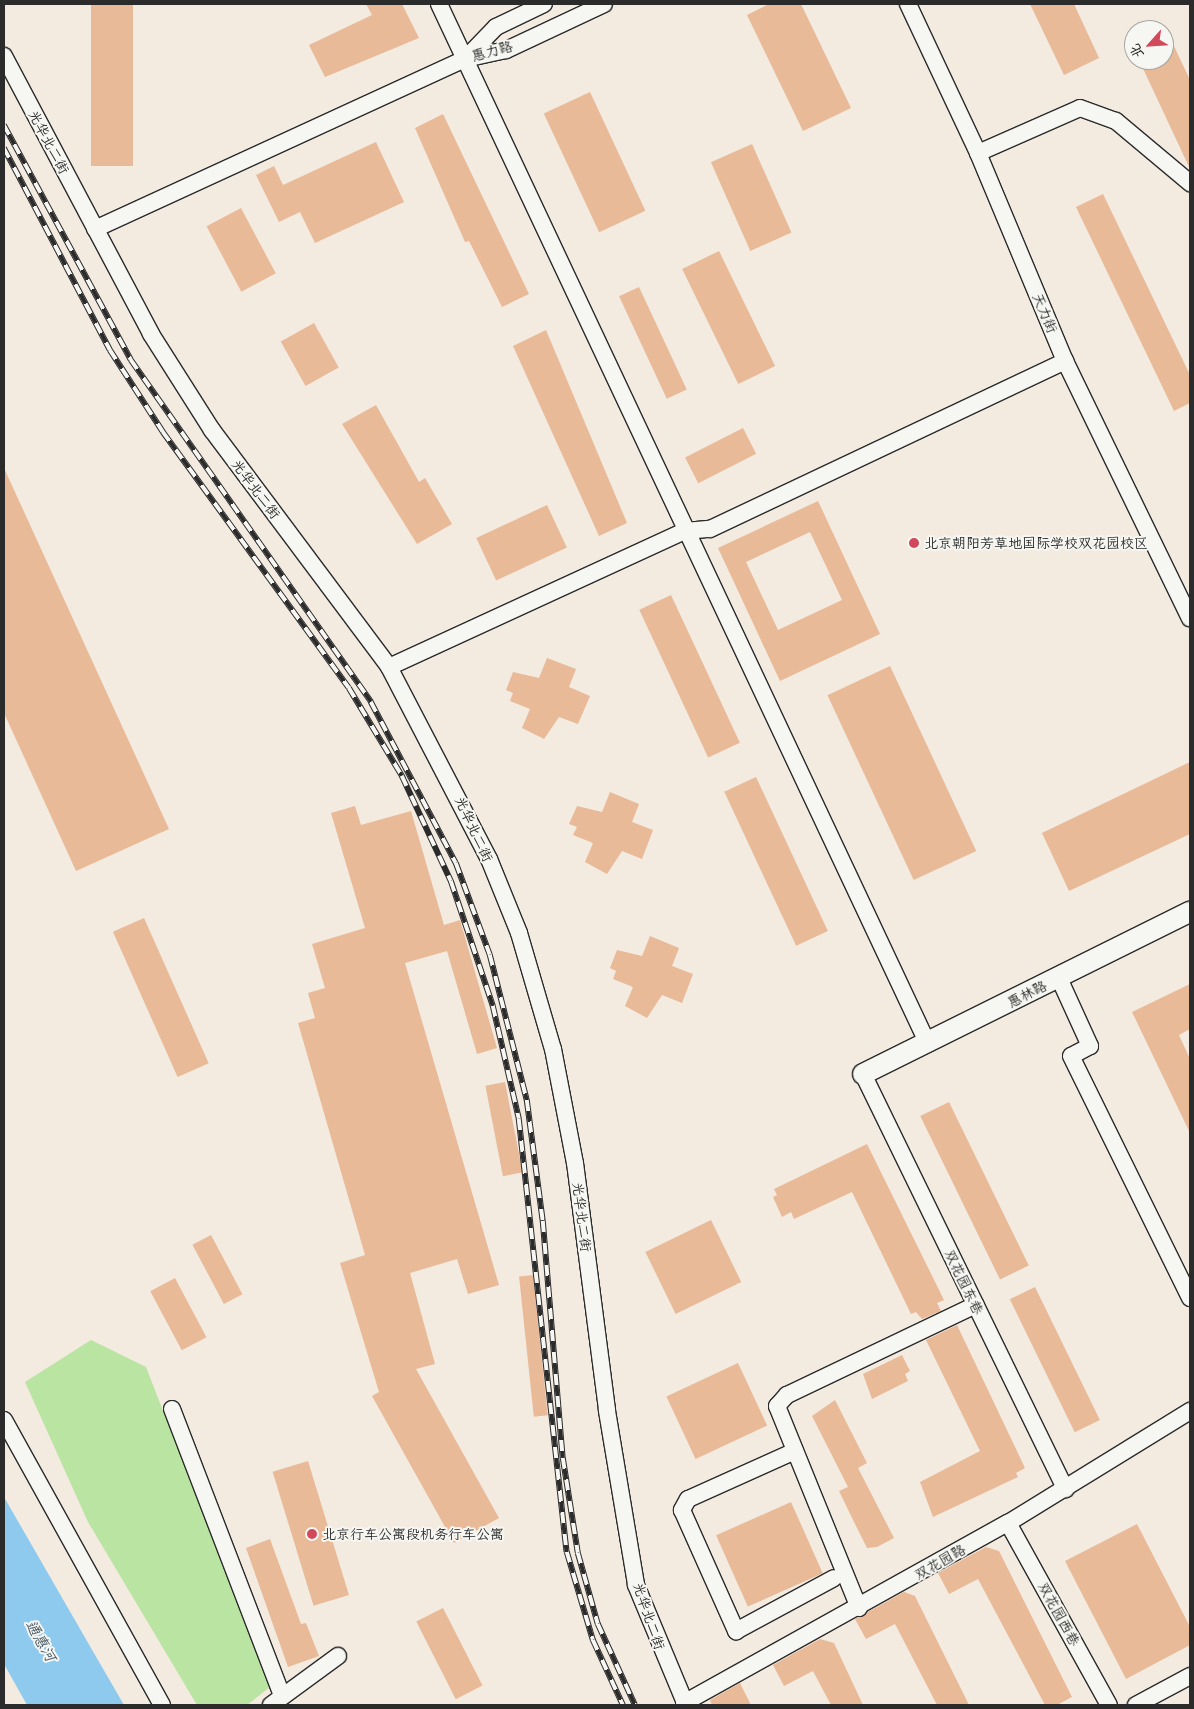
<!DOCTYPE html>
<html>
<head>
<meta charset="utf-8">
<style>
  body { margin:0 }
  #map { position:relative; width:1194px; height:1709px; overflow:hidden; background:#f3eae0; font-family:"Playpen Sans","LXGW WenKai TC",sans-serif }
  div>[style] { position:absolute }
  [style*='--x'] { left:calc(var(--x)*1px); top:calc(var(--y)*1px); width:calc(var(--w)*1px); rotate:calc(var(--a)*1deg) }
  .green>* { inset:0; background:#b9e4a1 }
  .water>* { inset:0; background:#8ec9ee }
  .building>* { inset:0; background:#e8ba98; transform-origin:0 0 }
  .roads { filter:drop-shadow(1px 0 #2b2b2b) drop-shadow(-1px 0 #2b2b2b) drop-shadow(0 1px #2b2b2b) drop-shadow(0 -1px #2b2b2b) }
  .minor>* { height:16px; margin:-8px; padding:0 8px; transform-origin:8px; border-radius:8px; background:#f6f6f2 }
  .tertiary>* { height:20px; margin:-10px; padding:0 10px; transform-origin:10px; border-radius:10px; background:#f6f6f2 }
  .rail>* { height:5.5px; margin-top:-2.75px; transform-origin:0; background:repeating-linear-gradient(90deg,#f6f6f2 0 11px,#2b2b2b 0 22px); box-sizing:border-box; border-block:1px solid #2b2b2b }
  .dots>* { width:14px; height:14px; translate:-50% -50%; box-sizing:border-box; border:2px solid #f6f6f2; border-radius:50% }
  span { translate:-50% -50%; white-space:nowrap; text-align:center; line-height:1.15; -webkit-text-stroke:4px #f6f6f2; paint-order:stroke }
  .street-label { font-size:14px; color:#2b2b2b }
  .poi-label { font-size:14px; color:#2b2b2b }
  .left { translate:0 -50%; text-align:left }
  .water-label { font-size:15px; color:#495a66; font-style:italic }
  .frame { position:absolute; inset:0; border:5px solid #2b2b2b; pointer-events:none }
  .north { position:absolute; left:1124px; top:20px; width:50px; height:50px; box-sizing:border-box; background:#f6f6f2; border:1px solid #a5a5a2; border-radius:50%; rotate:244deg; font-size:14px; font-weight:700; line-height:20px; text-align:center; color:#2b2b2b }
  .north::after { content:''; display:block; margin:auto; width:18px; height:22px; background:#d1495b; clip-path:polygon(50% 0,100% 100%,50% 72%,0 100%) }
</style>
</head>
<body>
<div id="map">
  <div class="green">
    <div style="clip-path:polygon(91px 1340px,146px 1367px,270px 1687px,247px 1705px,197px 1705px,88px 1522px,25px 1382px)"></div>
  </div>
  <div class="water">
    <div style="clip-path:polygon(4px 1497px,91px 1648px,124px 1705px,27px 1705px,4px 1664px)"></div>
  </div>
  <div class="building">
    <div style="left:91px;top:4px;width:42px;height:162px"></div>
    <div style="clip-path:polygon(366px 4px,402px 4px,419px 38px,325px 77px,309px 45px,372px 15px)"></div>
    <div style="clip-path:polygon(769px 4px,801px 4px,851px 108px,803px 131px,747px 15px)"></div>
    <div style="clip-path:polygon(1030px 4px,1074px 4px,1099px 58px,1064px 75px)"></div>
    <div style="clip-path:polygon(1164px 25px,1190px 80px,1190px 169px,1139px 60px,1164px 60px)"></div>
    <div style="left:590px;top:92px;width:131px;height:51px;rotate:65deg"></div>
    <div style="clip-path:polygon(443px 114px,529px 294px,502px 307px,469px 241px,465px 242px,415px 128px)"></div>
    <div style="clip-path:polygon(376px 142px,404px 202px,315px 243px,300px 212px,279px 222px,256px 175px,274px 166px,283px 185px)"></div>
    <div style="left:752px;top:144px;width:97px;height:45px;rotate:66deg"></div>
    <div style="clip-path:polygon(1103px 194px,1190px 375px,1190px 403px,1174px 411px,1076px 207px)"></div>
    <div style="left:241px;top:208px;width:74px;height:39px;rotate:62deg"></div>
    <div style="left:719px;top:251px;width:128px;height:41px;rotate:64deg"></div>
    <div style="left:639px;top:287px;width:113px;height:22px;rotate:65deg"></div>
    <div style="left:314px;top:323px;width:51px;height:38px;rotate:61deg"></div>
    <div style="clip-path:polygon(546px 330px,627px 523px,599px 536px,513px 346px)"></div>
    <div style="clip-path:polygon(376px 405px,419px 482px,425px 478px,452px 524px,417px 544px,342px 424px)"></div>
    <div style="left:743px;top:428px;width:29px;height:65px;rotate:63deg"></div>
    <div style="clip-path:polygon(4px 468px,169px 829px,76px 871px,4px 713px)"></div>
    <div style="clip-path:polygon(evenodd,818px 501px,880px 634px,780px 681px,718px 548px,818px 501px,810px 532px,842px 600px,778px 630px,746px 562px,810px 532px)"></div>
    <div style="left:547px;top:505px;width:47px;height:78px;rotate:65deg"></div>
    <div style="left:671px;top:595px;width:163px;height:35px;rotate:65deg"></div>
    <div style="clip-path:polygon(547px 658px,576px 669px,569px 687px,590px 696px,578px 724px,559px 717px,544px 739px,522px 728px,530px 709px,510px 701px,513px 693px,506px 690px,513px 672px,539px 678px)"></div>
    <div style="left:890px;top:666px;width:204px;height:69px;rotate:65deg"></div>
    <div style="clip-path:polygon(1190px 762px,1190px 834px,1069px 891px,1042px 833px)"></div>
    <div style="left:756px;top:777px;width:170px;height:35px;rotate:65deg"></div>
    <div style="clip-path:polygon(610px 792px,639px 804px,632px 822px,653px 830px,642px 859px,622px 851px,607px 874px,585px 862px,593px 843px,573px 835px,577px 827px,569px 824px,577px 806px,602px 812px)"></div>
    <div style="clip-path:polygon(355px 806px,361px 825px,411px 811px,444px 925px,460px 920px,497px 1048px,477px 1054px,447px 951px,405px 963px,499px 1285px,468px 1294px,457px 1259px,410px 1273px,435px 1364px,416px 1369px,499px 1518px,454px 1543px,372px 1396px,379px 1392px,340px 1263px,365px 1255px,298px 1023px,315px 1018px,308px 993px,325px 988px,312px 944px,365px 928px,331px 813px)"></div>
    <div style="left:144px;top:918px;width:159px;height:34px;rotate:66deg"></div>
    <div style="clip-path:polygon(650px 936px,679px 948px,672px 966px,693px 974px,682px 1003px,662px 995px,647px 1018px,625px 1006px,633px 987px,613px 979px,616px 971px,610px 968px,617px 950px,642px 956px)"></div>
    <div style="clip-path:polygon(1190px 984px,1190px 1029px,1179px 1035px,1190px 1059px,1190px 1133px,1132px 1012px)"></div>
    <div style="left:505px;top:1082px;width:92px;height:20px;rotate:79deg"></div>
    <div style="left:949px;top:1102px;width:182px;height:32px;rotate:64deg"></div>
    <div style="clip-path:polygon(867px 1144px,944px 1300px,937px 1303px,941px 1311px,922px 1319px,916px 1312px,911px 1314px,852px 1192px,794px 1219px,791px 1212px,782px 1217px,773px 1197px,777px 1195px,774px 1189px)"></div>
    <div style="left:711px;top:1220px;width:69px;height:73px;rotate:64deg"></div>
    <div style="left:211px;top:1235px;width:67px;height:21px;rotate:62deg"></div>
    <div style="left:533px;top:1275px;width:141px;height:14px;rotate:84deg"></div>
    <div style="left:175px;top:1278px;width:67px;height:28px;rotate:62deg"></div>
    <div style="left:1035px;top:1287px;width:148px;height:28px;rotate:64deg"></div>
    <div style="clip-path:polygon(957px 1325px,1025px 1468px,1016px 1473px,1018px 1477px,933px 1517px,920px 1482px,980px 1451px,926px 1340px)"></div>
    <div style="clip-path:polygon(902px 1355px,910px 1371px,905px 1374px,908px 1381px,872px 1399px,863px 1374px)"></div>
    <div style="left:738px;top:1363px;width:69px;height:79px;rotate:65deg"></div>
    <div style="clip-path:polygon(835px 1400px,867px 1463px,858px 1468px,894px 1538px,877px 1547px,867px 1548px,855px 1524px,839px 1491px,848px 1487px,812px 1416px)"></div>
    <div style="left:308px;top:1461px;width:140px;height:37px;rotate:73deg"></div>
    <div style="left:791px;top:1502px;width:78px;height:82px;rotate:66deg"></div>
    <div style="clip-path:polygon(1137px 1524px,1190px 1627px,1190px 1645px,1126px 1679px,1065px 1561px)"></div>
    <div style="clip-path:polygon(270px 1539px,301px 1624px,306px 1623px,319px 1656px,288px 1667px,246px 1548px)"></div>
    <div style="clip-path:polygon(986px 1547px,999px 1551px,1072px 1697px,1057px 1705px,1045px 1705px,978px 1579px,949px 1594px,938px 1573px)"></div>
    <div style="clip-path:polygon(904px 1592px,915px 1596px,969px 1705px,937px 1705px,895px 1624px,866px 1639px,855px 1619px)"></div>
    <div style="left:443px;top:1608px;width:87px;height:30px;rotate:63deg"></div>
    <div style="clip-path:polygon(820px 1639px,834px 1643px,863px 1705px,831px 1705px,813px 1671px,784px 1686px,773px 1665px)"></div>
    <div style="clip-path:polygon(740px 1683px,751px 1705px,712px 1705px,710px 1700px)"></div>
  </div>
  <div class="roads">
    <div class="minor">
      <div style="--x:439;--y:4;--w:1149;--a:64.82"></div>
      <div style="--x:908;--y:4;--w:165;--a:64.8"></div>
      <div style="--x:978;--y:153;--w:225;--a:67.3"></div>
      <div style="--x:1065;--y:361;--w:286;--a:64.1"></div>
      <div style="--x:4;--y:56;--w:314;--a:62.1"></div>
      <div style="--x:151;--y:334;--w:114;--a:57.6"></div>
      <div style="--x:212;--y:430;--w:296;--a:53.2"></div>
      <div style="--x:389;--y:667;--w:216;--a:62.5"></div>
      <div style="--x:489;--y:859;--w:80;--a:67.9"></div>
      <div style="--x:519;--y:933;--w:121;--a:73.7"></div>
      <div style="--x:553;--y:1049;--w:116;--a:79.1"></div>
      <div style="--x:575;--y:1163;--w:250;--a:82.6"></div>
      <div style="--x:607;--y:1411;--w:176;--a:80.5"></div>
      <div style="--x:636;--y:1585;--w:130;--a:67.4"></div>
      <div style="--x:465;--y:59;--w:45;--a:-45.9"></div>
      <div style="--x:496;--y:27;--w:53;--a:-25.6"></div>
      <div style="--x:978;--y:153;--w:111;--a:-23.8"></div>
      <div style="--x:1080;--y:108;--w:38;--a:20"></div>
      <div style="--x:1116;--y:121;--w:97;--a:40"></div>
      <div style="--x:95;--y:229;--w:407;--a:-24.7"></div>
      <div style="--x:465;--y:59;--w:42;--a:-12.4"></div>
      <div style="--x:506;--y:50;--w:108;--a:-25.1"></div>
      <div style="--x:389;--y:667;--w:326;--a:-24.7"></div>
      <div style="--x:685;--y:531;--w:25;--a:-5"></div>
      <div style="--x:710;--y:529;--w:393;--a:-25.3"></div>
      <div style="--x:1059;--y:978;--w:75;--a:65.5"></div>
      <div style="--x:1090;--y:1046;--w:21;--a:152"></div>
      <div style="--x:1071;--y:1056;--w:270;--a:63.8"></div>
      <div style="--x:863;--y:1074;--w:462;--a:64"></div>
      <div style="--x:172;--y:1409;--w:306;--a:69"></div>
      <div style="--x:4;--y:1420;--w:326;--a:61"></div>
      <div style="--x:795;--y:1451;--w:117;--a:155.8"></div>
      <div style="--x:688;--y:1499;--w:13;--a:119"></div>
      <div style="--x:682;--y:1510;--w:133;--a:65.9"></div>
      <div style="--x:736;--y:1631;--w:111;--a:-28.4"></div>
      <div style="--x:1008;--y:1523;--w:208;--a:61"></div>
      <div style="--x:859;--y:1608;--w:218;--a:-112.1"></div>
      <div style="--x:777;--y:1406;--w:15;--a:-48"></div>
      <div style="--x:787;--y:1395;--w:209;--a:-25.5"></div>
      <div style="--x:684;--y:1703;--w:371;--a:-29.1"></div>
      <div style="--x:1008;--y:1523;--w:214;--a:-31.6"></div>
      <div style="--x:271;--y:1705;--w:83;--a:-36.2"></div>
      <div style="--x:1136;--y:1705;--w:61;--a:-28.2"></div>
    </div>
    <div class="tertiary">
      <div style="--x:863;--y:1074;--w:365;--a:-26.4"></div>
    </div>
  </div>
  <div class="rail">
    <div style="--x:4;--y:125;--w:267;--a:61.6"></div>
    <div style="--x:131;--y:360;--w:418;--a:54.9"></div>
    <div style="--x:371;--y:702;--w:182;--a:62.2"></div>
    <div style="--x:456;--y:863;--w:98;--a:69.7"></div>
    <div style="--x:490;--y:955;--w:150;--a:75.7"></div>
    <div style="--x:527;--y:1100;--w:122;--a:82.5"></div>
    <div style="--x:543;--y:1221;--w:238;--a:85.2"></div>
    <div style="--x:563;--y:1458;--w:96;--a:81"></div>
    <div style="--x:578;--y:1553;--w:74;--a:74.3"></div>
    <div style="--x:598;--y:1624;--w:89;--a:65.4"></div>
    <div style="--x:4;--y:148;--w:228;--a:62.3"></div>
    <div style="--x:110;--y:350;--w:98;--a:57.1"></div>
    <div style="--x:163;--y:432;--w:316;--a:54"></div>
    <div style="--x:349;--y:688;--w:103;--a:58.9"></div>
    <div style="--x:402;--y:776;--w:116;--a:65"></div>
    <div style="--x:451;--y:881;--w:132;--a:71.4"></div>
    <div style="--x:493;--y:1006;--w:116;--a:77"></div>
    <div style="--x:519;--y:1119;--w:436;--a:83.7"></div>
    <div style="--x:567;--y:1552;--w:92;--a:73.5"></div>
    <div style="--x:593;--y:1640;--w:72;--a:65.2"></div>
  </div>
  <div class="dots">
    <div style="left:914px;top:543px;background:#d1495b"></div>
    <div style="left:312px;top:1534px;background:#d1495b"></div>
  </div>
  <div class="street-label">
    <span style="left:492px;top:51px;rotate:-15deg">惠力路</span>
    <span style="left:49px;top:142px;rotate:62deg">光华北二街</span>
    <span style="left:1045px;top:313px;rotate:67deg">天力街</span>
    <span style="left:256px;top:489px;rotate:53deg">光华北二街</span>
    <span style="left:474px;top:829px;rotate:65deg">光华北二街</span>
    <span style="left:1027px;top:994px;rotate:-27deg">惠林路</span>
    <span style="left:582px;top:1217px;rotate:83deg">光华北二街</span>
    <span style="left:964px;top:1282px;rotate:64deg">双花园东巷</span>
    <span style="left:940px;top:1562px;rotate:-30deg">双花园路</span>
    <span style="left:1059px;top:1614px;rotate:61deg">双花园西巷</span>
    <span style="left:649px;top:1616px;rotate:71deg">光华北二街</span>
  </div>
  <div class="poi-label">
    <span class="left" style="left:924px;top:543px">北京朝阳芳草地国际学校双花园校区</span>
    <span class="left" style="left:322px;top:1534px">北京行车公寓段机务行车公寓</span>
  </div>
  <div class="water-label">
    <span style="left:42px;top:1640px;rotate:60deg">通惠河</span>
  </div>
  <div class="frame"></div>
  <div class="north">北</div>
</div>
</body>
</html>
